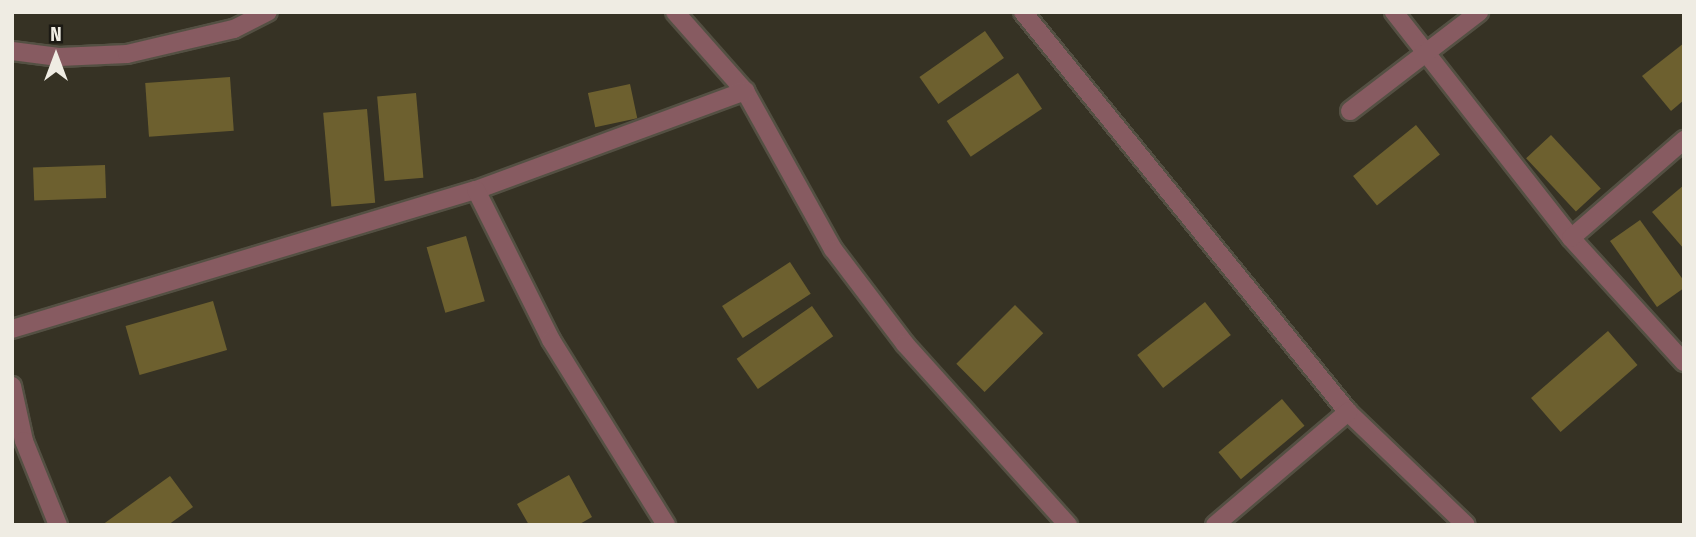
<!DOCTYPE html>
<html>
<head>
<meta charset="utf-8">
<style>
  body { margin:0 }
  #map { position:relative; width:1696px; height:537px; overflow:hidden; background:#363224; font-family:"Fira Sans Condensed",sans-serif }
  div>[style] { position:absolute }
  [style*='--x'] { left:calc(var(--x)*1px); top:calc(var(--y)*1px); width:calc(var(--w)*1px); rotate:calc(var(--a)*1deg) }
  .building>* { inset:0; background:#6d602f; transform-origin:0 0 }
  .roads { filter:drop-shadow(2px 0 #545043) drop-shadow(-2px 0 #545043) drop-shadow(0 2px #545043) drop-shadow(0 -2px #545043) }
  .minor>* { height:18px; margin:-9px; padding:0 9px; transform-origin:9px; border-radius:9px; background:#875b61 }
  span { translate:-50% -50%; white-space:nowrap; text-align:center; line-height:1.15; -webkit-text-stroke:5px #1c1a14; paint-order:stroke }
  .frame { position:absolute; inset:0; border:14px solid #efece3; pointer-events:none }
  .north { position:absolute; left:21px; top:21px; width:70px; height:70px; -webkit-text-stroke:5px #1c1a14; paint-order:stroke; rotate:0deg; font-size:19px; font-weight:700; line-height:28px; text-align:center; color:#efece3 }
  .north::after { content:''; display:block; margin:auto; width:24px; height:32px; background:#efece3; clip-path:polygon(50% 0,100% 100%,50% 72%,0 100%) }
</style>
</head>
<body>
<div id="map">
  <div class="building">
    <div style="left:985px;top:31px;width:33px;height:80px;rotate:55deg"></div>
    <div style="clip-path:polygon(1684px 43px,1684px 100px,1671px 111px,1642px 76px)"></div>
    <div style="left:1018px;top:73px;width:43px;height:86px;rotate:56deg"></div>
    <div style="left:230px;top:77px;width:54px;height:85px;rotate:86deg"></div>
    <div style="left:630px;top:84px;width:35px;height:43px;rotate:78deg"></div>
    <div style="left:416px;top:93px;width:85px;height:39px;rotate:85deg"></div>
    <div style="left:367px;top:109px;width:94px;height:44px;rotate:85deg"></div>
    <div style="left:1416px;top:125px;width:38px;height:81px;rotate:51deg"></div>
    <div style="left:1551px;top:135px;width:73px;height:34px;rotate:47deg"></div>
    <div style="left:105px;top:165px;width:33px;height:72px;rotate:88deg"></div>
    <div style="clip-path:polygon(1684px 185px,1684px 249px,1652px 212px)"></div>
    <div style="clip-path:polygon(1640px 220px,1684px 281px,1684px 288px,1657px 307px,1610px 241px)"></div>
    <div style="left:466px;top:236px;width:68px;height:41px;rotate:74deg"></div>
    <div style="left:790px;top:262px;width:38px;height:81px;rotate:57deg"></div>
    <div style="left:213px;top:301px;width:51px;height:91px;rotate:74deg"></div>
    <div style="left:1205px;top:302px;width:42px;height:86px;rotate:52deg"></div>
    <div style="left:1015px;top:305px;width:40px;height:83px;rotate:45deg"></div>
    <div style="left:812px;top:306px;width:37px;height:92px;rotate:55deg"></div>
    <div style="left:1608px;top:331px;width:45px;height:102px;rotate:49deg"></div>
    <div style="left:1282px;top:399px;width:35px;height:83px;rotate:50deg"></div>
    <div style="clip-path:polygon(569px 475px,592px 517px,578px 525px,529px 525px,517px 504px)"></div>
    <div style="clip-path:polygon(170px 476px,193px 507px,168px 525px,102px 525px)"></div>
  </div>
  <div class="roads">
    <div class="minor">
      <div style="--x:675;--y:12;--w:106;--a:48.5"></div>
      <div style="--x:745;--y:91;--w:181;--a:60.9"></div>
      <div style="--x:833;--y:249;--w:119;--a:52.8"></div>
      <div style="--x:905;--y:344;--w:244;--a:48"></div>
      <div style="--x:1023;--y:12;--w:515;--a:50.91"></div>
      <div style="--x:1348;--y:412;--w:163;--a:43.8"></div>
      <div style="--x:1394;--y:12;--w:287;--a:51.9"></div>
      <div style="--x:1571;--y:238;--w:168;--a:47.7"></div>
      <div style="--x:12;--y:51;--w:47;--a:7.3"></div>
      <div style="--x:59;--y:57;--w:68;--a:-2.5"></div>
      <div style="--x:127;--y:54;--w:110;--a:-13.2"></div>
      <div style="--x:234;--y:29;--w:38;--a:-27"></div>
      <div style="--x:1350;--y:111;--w:163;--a:-37.5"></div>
      <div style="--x:476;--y:190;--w:287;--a:-20.2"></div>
      <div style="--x:1571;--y:238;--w:150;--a:-40.9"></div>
      <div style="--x:12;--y:329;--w:484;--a:-16.7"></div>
      <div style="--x:476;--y:190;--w:168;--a:63.4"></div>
      <div style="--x:551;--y:340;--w:218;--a:58.1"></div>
      <div style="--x:12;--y:386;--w:56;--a:77.7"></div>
      <div style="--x:24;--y:441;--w:91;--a:68"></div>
      <div style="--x:1215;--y:525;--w:175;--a:-40.4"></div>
    </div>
  </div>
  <div class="frame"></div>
  <div class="north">N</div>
</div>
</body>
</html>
